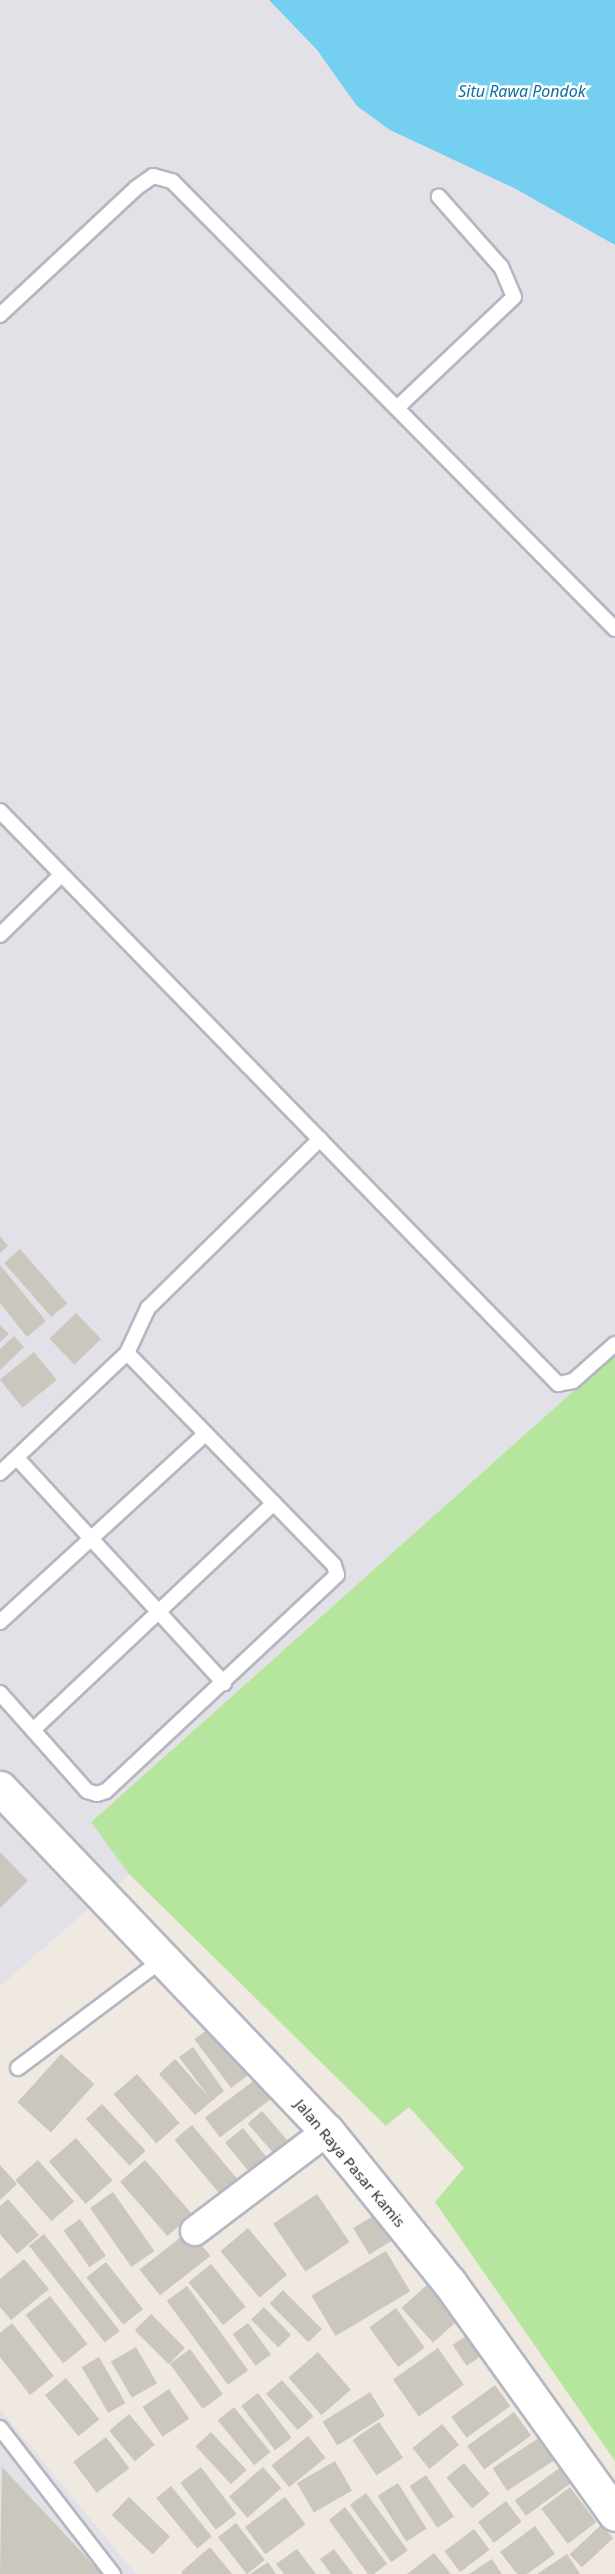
<!DOCTYPE html>
<html>
<head>
<meta charset="utf-8">
<style>
  body { margin:0 }
  #map { position:relative; width:615px; height:2574px; overflow:hidden; background:#efe9e1; font-family:"Noto Sans",sans-serif }
  div>[style] { position:absolute }
  [style*='--x'] { left:calc(var(--x)*1px); top:calc(var(--y)*1px); width:calc(var(--w)*1px); rotate:calc(var(--a)*1deg) }
  .industrial>* { inset:0; background:#e3e1e8 }
  .green>* { inset:0; background:#b6e59e }
  .water>* { inset:0; background:#75cff0 }
  .building>* { inset:0; background:#cbc7bf; transform-origin:0 0 }
  .roads { filter:drop-shadow(2px 0 #b4b7c1) drop-shadow(-2px 0 #b4b7c1) drop-shadow(0 2px #b4b7c1) drop-shadow(0 -2px #b4b7c1) }
  .service>* { height:14px; margin:-7px; padding:0 7px; transform-origin:7px; border-radius:7px; background:#fff }
  .minor>* { height:28px; margin:-14px; padding:0 14px; transform-origin:14px; border-radius:14px; background:#fff }
  .secondary>* { height:33px; margin:-16.5px; padding:0 16.5px; transform-origin:16.5px; border-radius:16.5px; background:#fff }
  span { translate:-50% -50%; white-space:nowrap; text-align:center; line-height:1.15; -webkit-text-stroke:5px #fff; paint-order:stroke }
  .street-label { font-size:15px; color:#2e2e2e }
  .water-label { font-size:16px; color:#0d6fa3; font-style:italic }
</style>
</head>
<body>
<div id="map">
  <div class="industrial">
    <div style="clip-path:polygon(0 0,269px 0,390px 130px,514px 188px,615px 245px,615px 1354px,91px 1821px,129px 1874px,0 1986px)"></div>
    <div style="clip-path:polygon(0 2409px,136px 2574px,0 2574px)"></div>
  </div>
  <div class="green">
    <div style="clip-path:polygon(615px 1354px,615px 2461px,435px 2202px,464px 2168px,409px 2107px,386px 2126px,129px 1874px,91px 1822px)"></div>
  </div>
  <div class="water">
    <div style="clip-path:polygon(269px 0,615px 0,615px 245px,514px 188px,390px 130px,357px 106px,317px 50px)"></div>
  </div>
  <div class="building">
    <div style="clip-path:polygon(0 1236px,8px 1246px,0 1253px)"></div>
    <div style="left:20px;top:1249px;width:72px;height:21px;rotate:49deg"></div>
    <div style="clip-path:polygon(0 1265px,46px 1321px,27px 1337px,0 1303px)"></div>
    <div style="left:76px;top:1313px;width:36px;height:37px;rotate:46deg"></div>
    <div style="clip-path:polygon(0 1325px,9px 1334px,0 1342px)"></div>
    <div style="clip-path:polygon(14px 1336px,24px 1347px,0 1370px,0 1349px)"></div>
    <div style="left:34px;top:1352px;width:36px;height:44px;rotate:51deg"></div>
    <div style="clip-path:polygon(0 1852px,28px 1881px,0 1908px)"></div>
    <div style="left:212px;top:2026px;width:61px;height:22px;rotate:53deg"></div>
    <div style="clip-path:polygon(193px 2047px,224px 2091px,195px 2115px,159px 2074px,175px 2059px,209px 2097px,179px 2057px)"></div>
    <div style="left:61px;top:2054px;width:45px;height:65px;rotate:42deg"></div>
    <div style="left:137px;top:2074px;width:65px;height:31px;rotate:49deg"></div>
    <div style="left:260px;top:2076px;width:25px;height:69px;rotate:53deg"></div>
    <div style="left:102px;top:2104px;width:64px;height:22px;rotate:47deg"></div>
    <div style="left:262px;top:2111px;width:48px;height:19px;rotate:49deg"></div>
    <div style="left:192px;top:2125px;width:81px;height:23px;rotate:50deg"></div>
    <div style="left:243px;top:2128px;width:51px;height:23px;rotate:51deg"></div>
    <div style="left:76px;top:2138px;width:56px;height:36px;rotate:49deg"></div>
    <div style="left:38px;top:2160px;width:55px;height:30px;rotate:49deg"></div>
    <div style="left:145px;top:2160px;width:72px;height:33px;rotate:49deg"></div>
    <div style="clip-path:polygon(0 2165px,17px 2184px,0 2200px)"></div>
    <div style="left:113px;top:2192px;width:72px;height:28px;rotate:55deg"></div>
    <div style="left:317px;top:2194px;width:58px;height:53px;rotate:56deg"></div>
    <div style="clip-path:polygon(8px 2199px,39px 2235px,17px 2254px,0 2234px,0 2206px)"></div>
    <div style="left:378px;top:2213px;width:31px;height:29px;rotate:59deg"></div>
    <div style="left:80px;top:2219px;width:45px;height:20px;rotate:55deg"></div>
    <div style="left:248px;top:2228px;width:61px;height:36px;rotate:50deg"></div>
    <div style="left:190px;top:2230px;width:33px;height:64px;rotate:52deg"></div>
    <div style="left:44px;top:2234px;width:123px;height:19px;rotate:52deg"></div>
    <div style="left:386px;top:2251px;width:47px;height:87px;rotate:59deg"></div>
    <div style="clip-path:polygon(24px 2259px,49px 2289px,11px 2320px,0 2307px,0 2279px)"></div>
    <div style="left:106px;top:2262px;width:60px;height:25px;rotate:52deg"></div>
    <div style="left:211px;top:2264px;width:55px;height:29px;rotate:51deg"></div>
    <div style="left:429px;top:2283px;width:47px;height:37px;rotate:48deg"></div>
    <div style="left:187px;top:2286px;width:104px;height:25px;rotate:54deg"></div>
    <div style="left:283px;top:2290px;width:55px;height:19px;rotate:45deg"></div>
    <div style="left:50px;top:2296px;width:61px;height:31px;rotate:52deg"></div>
    <div style="left:264px;top:2307px;width:39px;height:18px;rotate:46deg"></div>
    <div style="left:396px;top:2308px;width:49px;height:33px;rotate:54deg"></div>
    <div style="left:151px;top:2314px;width:48px;height:23px;rotate:45deg"></div>
    <div style="clip-path:polygon(12px 2323px,54px 2376px,30px 2395px,0 2357px,0 2333px)"></div>
    <div style="left:248px;top:2323px;width:39px;height:19px;rotate:54deg"></div>
    <div style="left:475px;top:2330px;width:25px;height:27px;rotate:56deg"></div>
    <div style="left:136px;top:2347px;width:42px;height:29px;rotate:60deg"></div>
    <div style="left:438px;top:2348px;width:45px;height:55px;rotate:55deg"></div>
    <div style="left:190px;top:2349px;width:56px;height:25px;rotate:54deg"></div>
    <div style="left:318px;top:2352px;width:50px;height:39px;rotate:49deg"></div>
    <div style="left:99px;top:2357px;width:53px;height:20px;rotate:60deg"></div>
    <div style="left:66px;top:2378px;width:53px;height:27px;rotate:51deg"></div>
    <div style="left:282px;top:2380px;width:48px;height:21px;rotate:49deg"></div>
    <div style="left:495px;top:2385px;width:26px;height:54px;rotate:54deg"></div>
    <div style="left:169px;top:2389px;width:36px;height:32px;rotate:56deg"></div>
    <div style="left:370px;top:2392px;width:28px;height:56px;rotate:58deg"></div>
    <div style="left:258px;top:2393px;width:56px;height:21px;rotate:53deg"></div>
    <div style="left:234px;top:2407px;width:58px;height:21px;rotate:51deg"></div>
    <div style="left:514px;top:2412px;width:29px;height:58px;rotate:54deg"></div>
    <div style="left:129px;top:2414px;width:40px;height:26px;rotate:50deg"></div>
    <div style="left:379px;top:2422px;width:43px;height:32px;rotate:56deg"></div>
    <div style="left:442px;top:2424px;width:27px;height:38px;rotate:51deg"></div>
    <div style="left:211px;top:2432px;width:52px;height:21px;rotate:47deg"></div>
    <div style="left:308px;top:2436px;width:28px;height:47px;rotate:51deg"></div>
    <div style="left:542px;top:2436px;width:27px;height:59px;rotate:57deg"></div>
    <div style="left:106px;top:2437px;width:39px;height:41px;rotate:53deg"></div>
    <div style="left:335px;top:2461px;width:34px;height:44px;rotate:60deg"></div>
    <div style="left:464px;top:2463px;width:40px;height:23px;rotate:50deg"></div>
    <div style="left:565px;top:2464px;width:19px;height:62px;rotate:54deg"></div>
    <div style="clip-path:polygon(2px 2467px,102px 2574px,0 2574px)"></div>
    <div style="left:201px;top:2467px;width:59px;height:26px;rotate:53deg"></div>
    <div style="left:263px;top:2467px;width:28px;height:45px;rotate:49deg"></div>
    <div style="left:426px;top:2475px;width:50px;height:20px;rotate:56deg"></div>
    <div style="left:398px;top:2483px;width:54px;height:24px;rotate:58deg"></div>
    <div style="left:171px;top:2486px;width:65px;height:19px;rotate:51deg"></div>
    <div style="left:570px;top:2487px;width:44px;height:36px;rotate:53deg"></div>
    <div style="left:366px;top:2493px;width:71px;height:20px;rotate:54deg"></div>
    <div style="left:129px;top:2497px;width:57px;height:25px;rotate:44deg"></div>
    <div style="left:285px;top:2497px;width:34px;height:50px;rotate:53deg"></div>
    <div style="left:506px;top:2501px;width:26px;height:35px;rotate:53deg"></div>
    <div style="clip-path:polygon(345px 2507px,387px 2564px,374px 2574px,368px 2574px,329px 2520px)"></div>
    <div style="left:236px;top:2523px;width:47px;height:23px;rotate:52deg"></div>
    <div style="left:601px;top:2525px;width:18px;height:43px;rotate:47deg"></div>
    <div style="clip-path:polygon(535px 2526px,555px 2554px,527px 2574px,517px 2574px,500px 2552px)"></div>
    <div style="left:474px;top:2529px;width:26px;height:37px;rotate:53deg"></div>
    <div style="clip-path:polygon(210px 2547px,232px 2574px,183px 2574px,181px 2572px)"></div>
    <div style="clip-path:polygon(297px 2549px,316px 2574px,284px 2574px,276px 2564px)"></div>
    <div style="clip-path:polygon(334px 2549px,353px 2574px,331px 2574px,320px 2559px)"></div>
    <div style="clip-path:polygon(434px 2553px,451px 2574px,407px 2574px)"></div>
    <div style="clip-path:polygon(567px 2554px,580px 2574px,537px 2574px)"></div>
    <div style="clip-path:polygon(492px 2559px,502px 2574px,469px 2574px)"></div>
    <div style="clip-path:polygon(268px 2562px,276px 2574px,250px 2574px)"></div>
  </div>
  <div class="roads">
    <div class="service">
      <div style="--x:0;--y:315;--w:186;--a:-43"></div>
      <div style="--x:136;--y:188;--w:21;--a:-35"></div>
      <div style="--x:153;--y:176;--w:20;--a:15"></div>
      <div style="--x:172;--y:181;--w:630;--a:45.32"></div>
      <div style="--x:397;--y:408;--w:161;--a:-43.5"></div>
      <div style="--x:514;--y:297;--w:33;--a:-113"></div>
      <div style="--x:501;--y:267;--w:94;--a:-131.5"></div>
      <div style="--x:0;--y:811;--w:800;--a:45.76"></div>
      <div style="--x:558;--y:1384;--w:15;--a:-11"></div>
      <div style="--x:573;--y:1381;--w:56;--a:-41.4"></div>
      <div style="--x:0;--y:935;--w:86;--a:-44.5"></div>
      <div style="--x:17;--y:1458;--w:306;--a:47.4"></div>
      <div style="--x:0;--y:1473;--w:175;--a:-43.4"></div>
      <div style="--x:127;--y:1353;--w:50;--a:-65"></div>
      <div style="--x:148;--y:1308;--w:241;--a:-44.5"></div>
      <div style="--x:0;--y:1622;--w:277;--a:-42.5"></div>
      <div style="--x:0;--y:1693;--w:131;--a:48.4"></div>
      <div style="--x:87;--y:1791;--w:10;--a:17"></div>
      <div style="--x:97;--y:1794;--w:9;--a:-18"></div>
      <div style="--x:106;--y:1791;--w:316;--a:-43.1"></div>
      <div style="--x:337;--y:1575;--w:10;--a:-107"></div>
      <div style="--x:334;--y:1565;--w:296;--a:-134.3"></div>
      <div style="--x:33;--y:1730;--w:331;--a:-43.3"></div>
      <div style="--x:18;--y:2068;--w:181;--a:-36.9"></div>
      <div style="--x:0;--y:2428;--w:185;--a:52.3"></div>
    </div>
    <div class="minor">
      <div style="--x:195;--y:2231;--w:166;--a:-37.1"></div>
    </div>
    <div class="secondary">
      <div style="--x:0;--y:1788;--w:474;--a:46.4"></div>
      <div style="--x:327;--y:2131;--w:194;--a:51.1"></div>
      <div style="--x:449;--y:2282;--w:285;--a:54.4"></div>
    </div>
  </div>
  <div class="street-label">
    <span style="left:350px;top:2163px;rotate:50deg">Jalan Raya Pasar Kamis</span>
  </div>
  <div class="water-label">
    <span style="left:522px;top:91px">Situ Rawa Pondok</span>
  </div>
</div>
</body>
</html>
